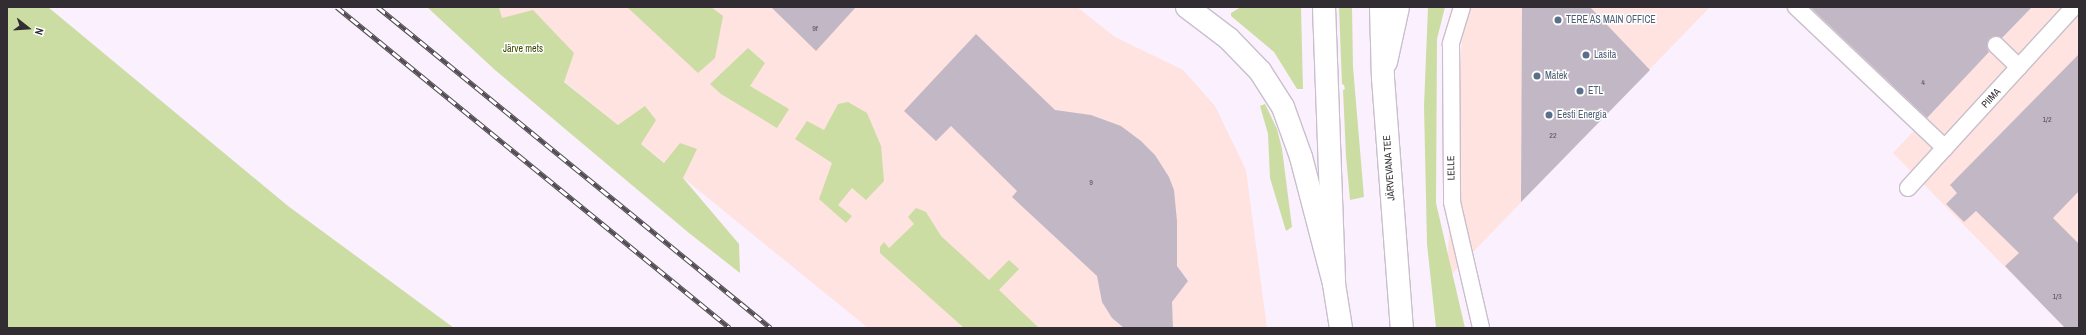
<!DOCTYPE html>
<html>
<head>
<meta charset="utf-8">
<style>
  body { margin:0 }
  #map { position:relative; width:2086px; height:335px; overflow:hidden; background:#fbf0fe; font-family:"Archivo Narrow",sans-serif }
  div>[style] { position:absolute }
  [style*='--x'] { left:calc(var(--x)*1px); top:calc(var(--y)*1px); width:calc(var(--w)*1px); rotate:calc(var(--a)*1deg) }
  .commercial>* { inset:0; background:#fee3e1 }
  .green>* { inset:0; background:#cbdda3 }
  .building>* { inset:0; background:#c2b8c5 }
  .roads { filter:drop-shadow(1px 0 #c9bfcc) drop-shadow(-1px 0 #c9bfcc) drop-shadow(0 1px #c9bfcc) drop-shadow(0 -1px #c9bfcc) }
  .service>* { height:16px; margin:-8px; padding:0 8px; transform-origin:8px; border-radius:8px; background:#fff }
  .primary>* { height:22px; margin:-11px; padding:0 11px; transform-origin:11px; border-radius:11px; background:#fff }
  .trunk>* { height:22px; margin:-11px; padding:0 11px; transform-origin:11px; border-radius:11px; background:#fff }
  .rail>* { height:4.5px; margin-top:-2.25px; transform-origin:0; background:repeating-linear-gradient(90deg,#fff 0 9px,#514c52 0 18px); box-sizing:border-box; border-block:1px solid #514c52 }
  .dots>* { width:11px; height:11px; translate:-50% -50%; box-sizing:border-box; border:2px solid #fff; border-radius:50% }
  span { translate:-50% -50%; white-space:nowrap; text-align:center; line-height:1.15; -webkit-text-stroke:3px #fff; paint-order:stroke }
  .number-label { font-size:8px; color:#555057 }
  .number-label span { -webkit-text-stroke-width:0 }
  .service-label { font-size:10px; color:#4e5e75 }
  .left { translate:0 -50%; text-align:left }
  .park-label { font-size:10px; color:#3b4b00 }
  .street-label { font-size:10px; color:#312d32 }
  .frame { position:absolute; inset:0; border:8px solid #312d32; pointer-events:none }
  .north { position:absolute; left:8px; top:8px; width:40px; height:40px; -webkit-text-stroke:3px #fff; paint-order:stroke; rotate:107deg; font-size:11px; font-weight:700; line-height:16px; text-align:center; color:#312d32 }
  .north::after { content:''; display:block; margin:auto; width:14px; height:18px; background:#312d32; clip-path:polygon(50% 0,100% 100%,50% 72%,0 100%) }
</style>
</head>
<body>
<div id="map">
  <div class="commercial">
    <div style="clip-path:polygon(499px 7px,1077px 7px,1115px 37px,1183px 70px,1215px 106px,1246px 170px,1267px 328px,868px 328px,564px 81px,502px 18px)"></div>
    <div style="clip-path:polygon(1464px 7px,1710px 7px,1446px 280px)"></div>
    <div style="clip-path:polygon(1806px 7px,2079px 7px,2079px 328px,2065px 328px,1893px 153px,1924px 120px)"></div>
  </div>
  <div class="green">
    <div style="clip-path:polygon(7px 7px,48px 7px,288px 206px,454px 328px,7px 328px)"></div>
    <div style="clip-path:polygon(427px 7px,499px 7px,502px 18px,533px 10px,574px 53px,564px 82px,618px 125px,645px 106px,656px 120px,641px 144px,664px 163px,680px 143px,697px 149px,683px 178px,739px 244px,740px 273px,689px 233px,495px 70px)"></div>
    <div style="clip-path:polygon(627px 7px,711px 7px,723px 16px,715px 58px,698px 73px)"></div>
    <div style="clip-path:polygon(1241px 7px,1301px 7px,1303px 89px,1297px 89px,1274px 52px,1231px 16px,1231px 13px)"></div>
    <div style="clip-path:polygon(1339px 7px,1352px 7px,1353px 67px,1364px 197px,1350px 200px,1346px 156px,1343px 90px,1345px 89px,1344px 85px,1342px 84px)"></div>
    <div style="clip-path:polygon(1428px 7px,1445px 7px,1437px 39px,1436px 203px,1465px 328px,1436px 328px,1427px 244px,1424px 106px)"></div>
    <div style="clip-path:polygon(748px 48px,765px 63px,750px 86px,789px 109px,777px 128px,721px 94px,710px 84px)"></div>
    <div style="clip-path:polygon(848px 102px,867px 113px,881px 146px,884px 181px,866px 200px,852px 188px,838px 205px,852px 216px,846px 223px,819px 199px,832px 163px,795px 139px,807px 121px,824px 130px,838px 104px)"></div>
    <div style="clip-path:polygon(1265px 104px,1277px 129px,1282px 149px,1292px 227px,1286px 231px,1270px 178px,1268px 134px,1260px 106px)"></div>
    <div style="clip-path:polygon(916px 208px,926px 212px,941px 236px,989px 280px,1009px 260px,1019px 269px,999px 290px,1039px 328px,964px 328px,880px 253px,880px 247px,884px 242px,889px 248px,914px 224px,908px 217px)"></div>
  </div>
  <div class="building">
    <div style="clip-path:polygon(771px 7px,856px 7px,816px 51px)"></div>
    <div style="clip-path:polygon(1522px 7px,1590px 7px,1650px 70px,1521px 202px)"></div>
    <div style="clip-path:polygon(1810px 7px,2032px 7px,2002px 38px,1994px 36px,1989px 39px,1987px 47px,1989px 52px,1927px 118px)"></div>
    <div style="clip-path:polygon(976px 34px,1055px 110px,1091px 115px,1121px 126px,1141px 141px,1155px 155px,1169px 177px,1174px 190px,1177px 221px,1177px 266px,1188px 281px,1172px 302px,1173px 328px,1124px 328px,1112px 318px,1102px 302px,1097px 276px,1012px 197px,1017px 191px,951px 126px,936px 141px,904px 111px)"></div>
    <div style="clip-path:polygon(2079px 54px,2079px 191px,2053px 218px,2079px 244px,2079px 328px,2065px 328px,2005px 266px,2019px 253px,1976px 211px,1964px 222px,1946px 204px,1957px 193px,1950px 185px)"></div>
  </div>
  <div class="roads">
    <div class="service">
      <div style="--x:1462;--y:7;--w:39;--a:107"></div>
      <div style="--x:1451;--y:44;--w:158;--a:89.6"></div>
      <div style="--x:1452;--y:202;--w:129;--a:77"></div>
      <div style="--x:1796;--y:7;--w:205;--a:43.4"></div>
      <div style="--x:1996;--y:45;--w:32;--a:44"></div>
      <div style="--x:1908;--y:188;--w:246;--a:-47.5"></div>
    </div>
    <div class="primary">
      <div style="--x:1386;--y:62;--w:56;--a:-77.7"></div>
    </div>
    <div class="trunk">
      <div style="--x:1187;--y:7;--w:53;--a:37.3"></div>
      <div style="--x:1229;--y:39;--w:45;--a:45.9"></div>
      <div style="--x:1260;--y:71;--w:43;--a:57.4"></div>
      <div style="--x:1283;--y:107;--w:53;--a:70.2"></div>
      <div style="--x:1301;--y:157;--w:131;--a:75.4"></div>
      <div style="--x:1324;--y:7;--w:277;--a:87.9"></div>
      <div style="--x:1334;--y:284;--w:45;--a:81"></div>
      <div style="--x:1381;--y:7;--w:71;--a:88.4"></div>
      <div style="--x:1383;--y:78;--w:251;--a:85.7"></div>
    </div>
  </div>
  <div class="rail">
    <div style="--x:337;--y:7;--w:507;--a:39.24"></div>
    <div style="--x:378;--y:7;--w:507;--a:39.24"></div>
  </div>
  <div class="dots">
    <div style="left:1558px;top:20px;background:#5c6f8a"></div>
    <div style="left:1586px;top:55px;background:#5c6f8a"></div>
    <div style="left:1537px;top:76px;background:#5c6f8a"></div>
    <div style="left:1580px;top:91px;background:#5c6f8a"></div>
    <div style="left:1549px;top:115px;background:#5c6f8a"></div>
  </div>
  <div class="number-label">
    <span style="left:815px;top:29px">9f</span>
    <span style="left:1923px;top:83px">4</span>
    <span style="left:2047px;top:120px">1/2</span>
    <span style="left:1553px;top:136px">22</span>
    <span style="left:1091px;top:183px">9</span>
    <span style="left:2057px;top:297px">1/3</span>
  </div>
  <div class="service-label">
    <span class="left" style="left:1566px;top:20px">TERE AS MAIN OFFICE</span>
    <span class="left" style="left:1594px;top:55px">Lasita</span>
    <span class="left" style="left:1545px;top:76px">Matek</span>
    <span class="left" style="left:1588px;top:91px">ETL</span>
    <span class="left" style="left:1557px;top:115px">Eesti Energia</span>
  </div>
  <div class="park-label">
    <span style="left:523px;top:49px">Järve mets</span>
  </div>
  <div class="street-label">
    <span style="left:1991px;top:98px;rotate:-47deg">PIIMA</span>
    <span style="left:1389px;top:168px;rotate:-94deg">JÄRVEVANA TEE</span>
    <span style="left:1451px;top:168px;rotate:-91deg">LELLE</span>
  </div>
  <div class="frame"></div>
  <div class="north">N</div>
</div>
</body>
</html>
